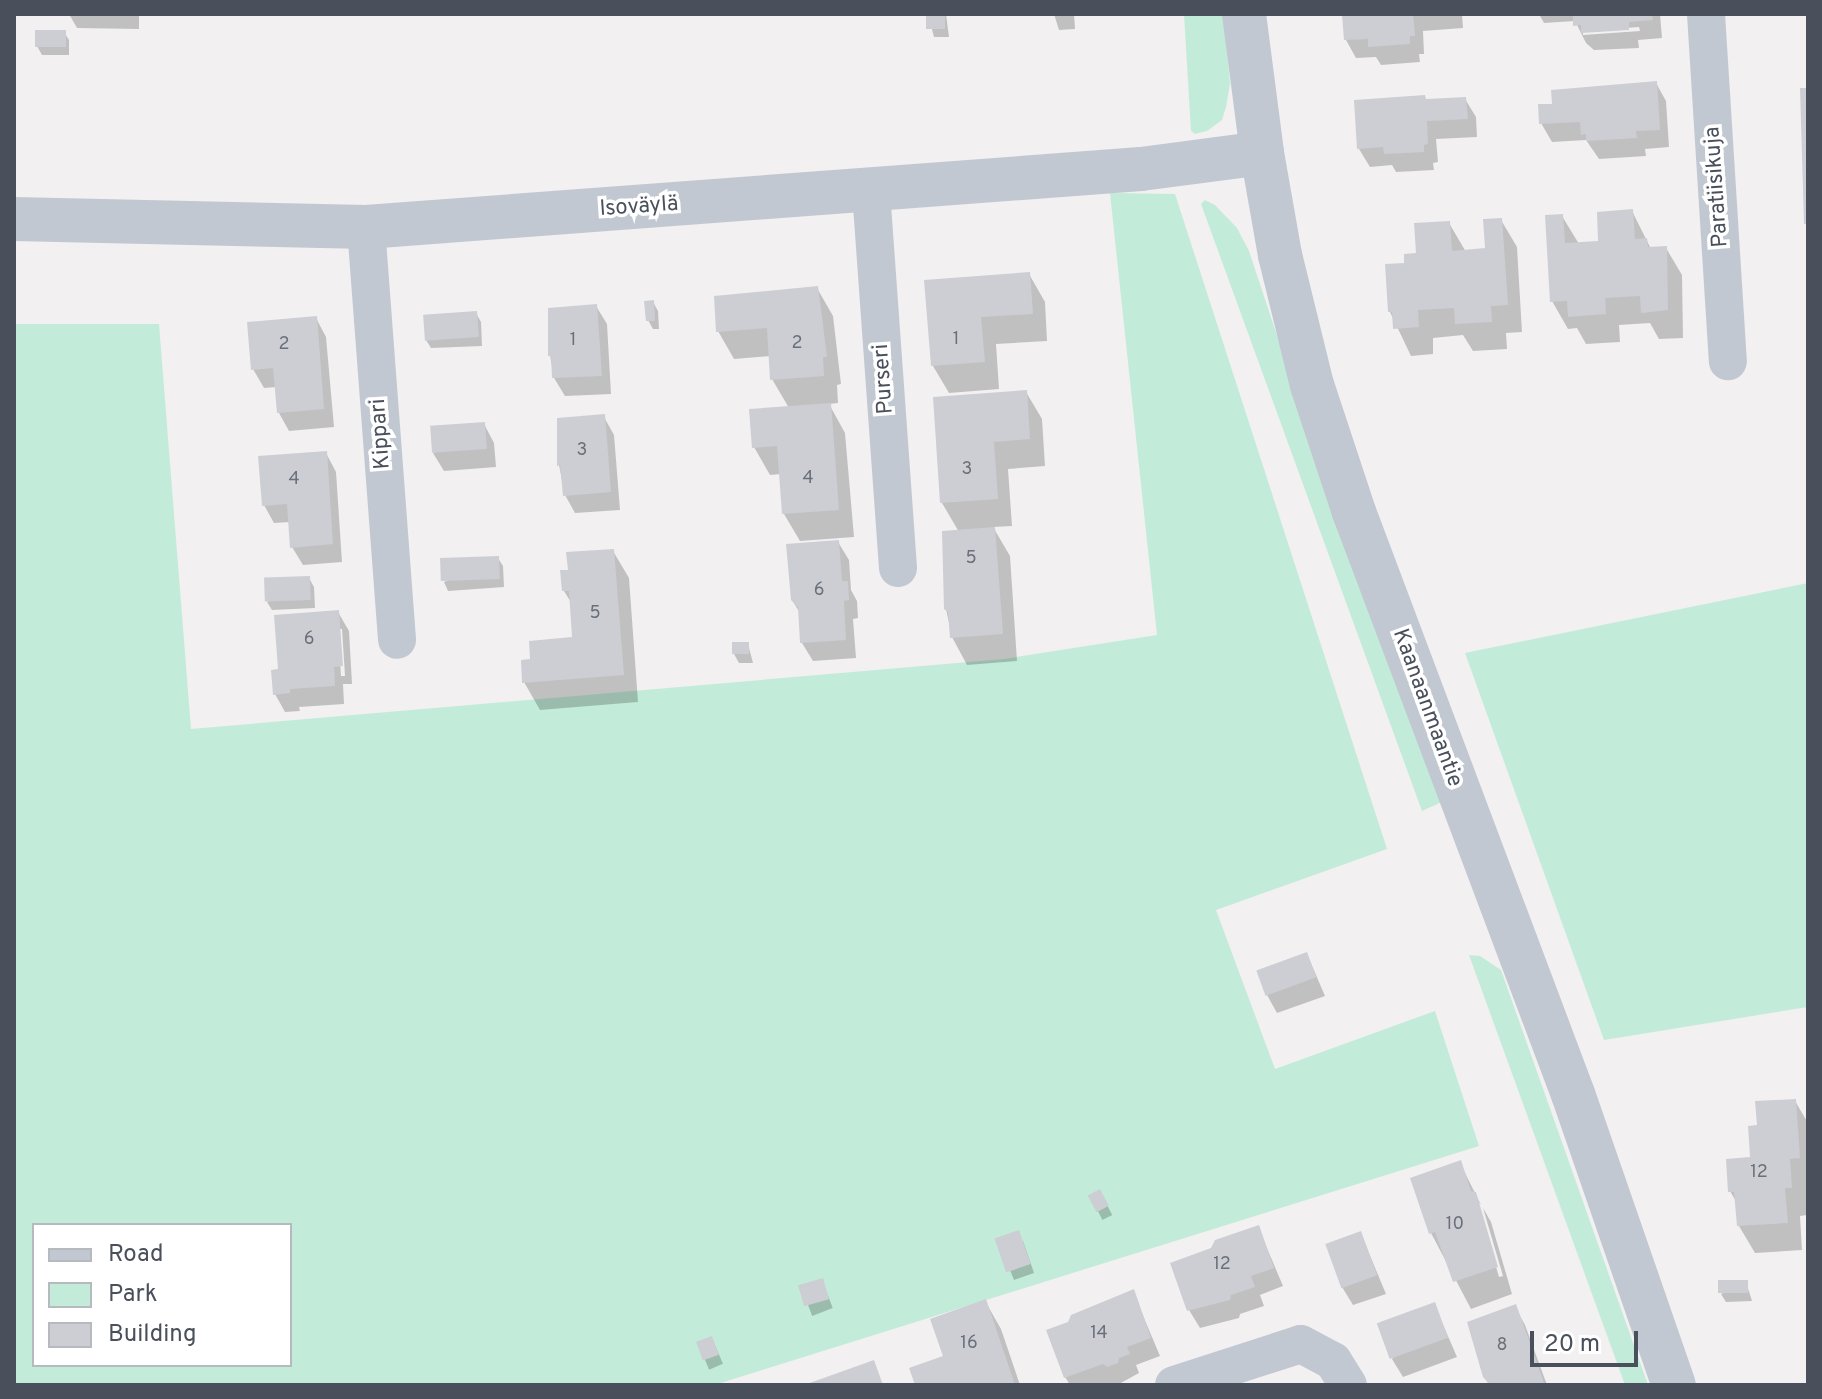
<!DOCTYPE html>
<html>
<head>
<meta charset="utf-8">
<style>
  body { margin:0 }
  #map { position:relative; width:1822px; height:1399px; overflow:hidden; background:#f2f0f0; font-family:Overpass,sans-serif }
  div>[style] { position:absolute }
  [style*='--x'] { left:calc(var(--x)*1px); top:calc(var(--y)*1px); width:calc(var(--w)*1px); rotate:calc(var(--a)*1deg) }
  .green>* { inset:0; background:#c2ecd9 }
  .shadow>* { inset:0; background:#0003; transform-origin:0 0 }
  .building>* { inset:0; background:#cdced4; transform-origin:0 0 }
  .minor>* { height:38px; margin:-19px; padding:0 19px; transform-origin:19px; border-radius:19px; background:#c2c8d1 }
  .tertiary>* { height:44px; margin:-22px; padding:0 22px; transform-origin:22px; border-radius:22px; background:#c2c8d1 }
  span { translate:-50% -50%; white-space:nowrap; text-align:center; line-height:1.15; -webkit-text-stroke:7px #fff; paint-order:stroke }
  .number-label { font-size:18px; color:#6a707a }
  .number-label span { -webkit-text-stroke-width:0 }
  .street-label { font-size:22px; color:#49505c }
  .frame { position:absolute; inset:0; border:16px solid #49505c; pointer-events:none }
  .legend { position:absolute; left:32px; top:1223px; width:260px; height:144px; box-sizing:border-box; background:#fff; border:2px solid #b6b9be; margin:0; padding:10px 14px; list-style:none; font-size:24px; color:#49505c }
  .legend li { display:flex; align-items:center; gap:16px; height:40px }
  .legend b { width:40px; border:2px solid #b6b9be }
  .scale { position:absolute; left:1530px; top:1331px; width:108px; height:36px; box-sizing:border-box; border:4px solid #49505c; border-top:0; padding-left:10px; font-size:24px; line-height:28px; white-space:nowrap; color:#49505c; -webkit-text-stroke:6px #fff; paint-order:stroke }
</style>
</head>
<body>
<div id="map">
  <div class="green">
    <div style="clip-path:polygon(1184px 14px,1224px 14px,1230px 84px,1226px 107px,1222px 120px,1207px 131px,1195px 134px,1191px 131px)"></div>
    <div style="clip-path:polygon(evenodd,1110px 193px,1175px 194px,1387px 849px,1216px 910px,1275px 1069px,1435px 1011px,1479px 1146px,714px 1385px,14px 1385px,14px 324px,159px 324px,191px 729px,1004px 659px,1157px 635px,1110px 193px,34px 1225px,290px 1225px,290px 1365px,34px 1365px,34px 1225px)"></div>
    <div style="clip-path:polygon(1205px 200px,1215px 205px,1237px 228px,1249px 251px,1292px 381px,1444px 801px,1422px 811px,1201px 204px)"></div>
    <div style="clip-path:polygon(1808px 583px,1808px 1007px,1604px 1040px,1465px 653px)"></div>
    <div style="clip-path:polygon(1469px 955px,1480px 956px,1501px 970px,1648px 1385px,1625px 1385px)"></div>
  </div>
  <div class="shadow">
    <div style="clip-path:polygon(69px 14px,139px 14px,139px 29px,77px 28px)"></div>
    <div style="clip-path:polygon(928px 14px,946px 14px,949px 37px,934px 37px)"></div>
    <div style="clip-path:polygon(1054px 14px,1074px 14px,1075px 29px,1059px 30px)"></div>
    <div style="clip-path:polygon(1344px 14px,1462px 14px,1463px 28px,1423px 31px,1424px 54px,1419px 54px,1420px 62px,1381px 65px,1376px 57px,1356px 58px,1346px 40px)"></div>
    <div style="clip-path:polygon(evenodd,1539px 14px,1660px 14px,1662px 38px,1638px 40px,1639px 48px,1594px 50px,1586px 43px,1575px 21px,1544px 23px,1539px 14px,1639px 27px,1640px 31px,1583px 35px,1583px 31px,1639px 27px)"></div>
    <div style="clip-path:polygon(64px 32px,69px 40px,69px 55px,42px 55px,37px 46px)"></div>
    <div style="clip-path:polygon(1656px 83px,1666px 101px,1669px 147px,1645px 149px,1646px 156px,1599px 159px,1586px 140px,1552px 142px,1541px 123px,1554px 106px)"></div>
    <div style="clip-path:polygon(1465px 99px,1476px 117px,1477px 137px,1436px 139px,1438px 162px,1433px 163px,1434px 170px,1396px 172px,1392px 165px,1370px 167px,1359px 149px,1426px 101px)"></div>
    <div style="clip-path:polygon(1632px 211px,1651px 249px,1666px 248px,1682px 275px,1683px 338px,1659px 339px,1650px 323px,1619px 325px,1620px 342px,1586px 344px,1577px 328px,1568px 329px,1552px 301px,1562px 216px,1579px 244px,1600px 243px)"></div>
    <div style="clip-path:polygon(1501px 220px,1517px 247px,1522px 332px,1506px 333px,1507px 349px,1473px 351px,1463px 335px,1433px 338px,1433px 354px,1411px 356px,1390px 312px,1406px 265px,1449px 223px,1466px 252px,1488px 250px)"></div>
    <div style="clip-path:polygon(1029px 274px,1045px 302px,1047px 341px,996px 344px,999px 389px,949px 393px,933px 366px,926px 282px)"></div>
    <div style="clip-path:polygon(817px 288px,833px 316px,841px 384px,837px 385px,838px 403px,829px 404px,845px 433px,854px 537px,800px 541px,784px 514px,781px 474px,770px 475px,754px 447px,789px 408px,772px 379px,770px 356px,734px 359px,718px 331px)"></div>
    <div style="clip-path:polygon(653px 302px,658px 311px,659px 329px,653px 329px,648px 320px)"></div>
    <div style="clip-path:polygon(596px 306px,607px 324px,611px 394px,565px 396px,554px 378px,550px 355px)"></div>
    <div style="clip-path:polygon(476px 313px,481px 322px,482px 346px,431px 348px,426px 340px)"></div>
    <div style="clip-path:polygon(316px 318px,326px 337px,334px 427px,289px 431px,279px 413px,276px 387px,264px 388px,253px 369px)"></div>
    <div style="clip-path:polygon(1026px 392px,1042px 419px,1045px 466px,1008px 469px,1012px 526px,993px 527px,1010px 556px,1017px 661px,967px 665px,952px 637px,946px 609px,959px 532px,942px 503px)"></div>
    <div style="clip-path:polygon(604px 417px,614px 435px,620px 510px,575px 513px,565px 495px,559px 465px,559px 420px)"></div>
    <div style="clip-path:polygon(484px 424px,494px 443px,496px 467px,444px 471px,433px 453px)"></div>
    <div style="clip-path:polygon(326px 453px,336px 472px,342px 562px,303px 565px,292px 547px,290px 522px,274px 523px,264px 505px)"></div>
    <div style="clip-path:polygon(838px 542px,849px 560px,851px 590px,857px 601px,858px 618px,853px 619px,856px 658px,813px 661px,802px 643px,800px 613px,792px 600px)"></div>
    <div style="clip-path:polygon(613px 551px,629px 578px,638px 702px,540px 710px,524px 682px,532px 661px,574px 639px,572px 604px,564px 591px,570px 571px)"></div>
    <div style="clip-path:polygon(498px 558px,503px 566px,504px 587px,448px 591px,444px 582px)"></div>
    <div style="clip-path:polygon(309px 578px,314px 587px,315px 608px,272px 610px,267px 602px)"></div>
    <div style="clip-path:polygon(evenodd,338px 612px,349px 631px,352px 684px,343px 684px,344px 704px,299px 707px,300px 711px,285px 712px,275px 694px,280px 671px,338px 612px,338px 629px,342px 629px,345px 676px,341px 676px,338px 629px)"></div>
    <div style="clip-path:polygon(748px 644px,753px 663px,739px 663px,734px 654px)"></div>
    <div style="clip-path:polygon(1307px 954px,1325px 996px,1277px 1013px,1267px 995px)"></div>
    <div style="clip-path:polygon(1795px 1101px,1808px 1123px,1807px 1215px,1800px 1216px,1802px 1250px,1755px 1253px,1739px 1226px,1737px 1203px,1730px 1191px)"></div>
    <div style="clip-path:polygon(1460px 1163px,1481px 1205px,1477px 1200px,1499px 1277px,1503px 1276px,1483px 1208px,1491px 1222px,1512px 1294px,1471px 1309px,1431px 1233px)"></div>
    <div style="left:1100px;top:1191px;width:27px;height:11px;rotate:63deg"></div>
    <div style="clip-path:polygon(1258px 1227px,1283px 1286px,1260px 1295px,1264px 1306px,1240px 1314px,1239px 1318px,1200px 1328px,1189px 1310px,1213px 1250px)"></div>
    <div style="clip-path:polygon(1361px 1234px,1386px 1294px,1353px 1305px,1342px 1287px)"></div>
    <div style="clip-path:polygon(998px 1240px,1023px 1241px,1034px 1273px,1014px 1280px)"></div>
    <div style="left:822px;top:1280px;width:30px;height:22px;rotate:69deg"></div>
    <div style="clip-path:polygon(1746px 1282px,1752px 1301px,1726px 1302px,1721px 1294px)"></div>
    <div style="clip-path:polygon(1133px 1292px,1160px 1356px,1136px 1365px,1139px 1373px,1119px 1384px,1070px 1385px,1065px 1377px,1069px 1323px)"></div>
    <div style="clip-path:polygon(985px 1301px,1001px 1329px,1020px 1385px,917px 1385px,946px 1357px)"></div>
    <div style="clip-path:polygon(1434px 1304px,1457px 1357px,1403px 1377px,1392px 1359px)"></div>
    <div style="clip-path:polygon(1515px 1307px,1525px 1325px,1547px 1385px,1489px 1385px,1485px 1377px)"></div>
    <div style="left:712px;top:1338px;width:28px;height:15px;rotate:67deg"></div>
  </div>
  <div class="building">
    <div style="left:926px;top:14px;width:19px;height:15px"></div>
    <div style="clip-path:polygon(1342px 14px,1413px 14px,1415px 36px,1410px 36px,1410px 44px,1368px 47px,1368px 39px,1344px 40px)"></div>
    <div style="clip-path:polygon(1573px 14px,1652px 14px,1653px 20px,1629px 22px,1629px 30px,1581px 33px,1581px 25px,1573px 26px)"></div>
    <div style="left:35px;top:30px;width:31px;height:17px"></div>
    <div style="clip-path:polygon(1657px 81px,1660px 130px,1636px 131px,1637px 138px,1586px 141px,1586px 134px,1581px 135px,1580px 122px,1539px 124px,1538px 104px,1552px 104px,1551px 90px)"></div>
    <div style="clip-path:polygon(1800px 88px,1808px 88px,1808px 224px,1804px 224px)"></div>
    <div style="clip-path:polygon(1425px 95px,1426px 99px,1466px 97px,1468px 119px,1427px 121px,1428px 144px,1424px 145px,1424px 152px,1384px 154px,1383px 147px,1357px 149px,1354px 100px)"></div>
    <div style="clip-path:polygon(1633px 209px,1635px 239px,1647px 238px,1648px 247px,1667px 246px,1668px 310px,1641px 313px,1640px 296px,1605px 298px,1606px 314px,1568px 317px,1567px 301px,1550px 302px,1545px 215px,1563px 214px,1565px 243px,1598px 241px,1597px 212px)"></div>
    <div style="clip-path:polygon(1502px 218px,1508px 305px,1491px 306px,1492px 322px,1455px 324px,1454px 308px,1418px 310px,1419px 327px,1393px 329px,1392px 312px,1388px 312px,1385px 264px,1404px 263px,1404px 254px,1416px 253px,1414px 223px,1450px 221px,1452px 251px,1485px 248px,1483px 219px)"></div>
    <div style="clip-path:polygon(1030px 272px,1033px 314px,981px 317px,985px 362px,931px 366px,924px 280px)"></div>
    <div style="clip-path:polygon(818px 286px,827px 357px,823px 357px,824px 376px,770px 380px,767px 328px,716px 332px,714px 296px)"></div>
    <div style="clip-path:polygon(654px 300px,655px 321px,646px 321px,644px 301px)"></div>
    <div style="clip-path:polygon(597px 304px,602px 376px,552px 378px,551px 356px,548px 356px,548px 308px)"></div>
    <div style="left:477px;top:311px;width:26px;height:54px;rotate:86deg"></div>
    <div style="clip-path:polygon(317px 316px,324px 409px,277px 413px,273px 368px,251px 370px,247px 322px)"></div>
    <div style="clip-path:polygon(1027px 390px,1030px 439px,994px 442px,998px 499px,940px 503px,933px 397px)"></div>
    <div style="clip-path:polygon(831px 403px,839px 510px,782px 514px,777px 446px,752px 448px,749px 409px)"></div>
    <div style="clip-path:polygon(605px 414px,611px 492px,563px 496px,560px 465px,557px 466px,557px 418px)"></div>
    <div style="left:485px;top:422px;width:27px;height:55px;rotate:86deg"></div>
    <div style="clip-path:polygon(327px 451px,333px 544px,290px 548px,287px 504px,262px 506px,258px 456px)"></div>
    <div style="clip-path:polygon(995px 527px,1003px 634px,950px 638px,948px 612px,944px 609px,942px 531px)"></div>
    <div style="clip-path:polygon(839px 540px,842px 581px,848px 581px,849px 600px,844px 601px,846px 640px,800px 643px,798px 607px,791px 600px,786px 544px)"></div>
    <div style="clip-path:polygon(614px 549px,624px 675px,522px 683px,521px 660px,530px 659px,529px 641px,572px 637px,569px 591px,562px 591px,560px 570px,568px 570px,566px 552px)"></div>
    <div style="left:499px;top:556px;width:23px;height:59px;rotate:88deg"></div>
    <div style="left:310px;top:576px;width:24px;height:46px;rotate:88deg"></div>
    <div style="clip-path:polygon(339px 610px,343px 666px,334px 667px,335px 686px,290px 689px,290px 693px,273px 695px,271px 670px,278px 669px,274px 615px)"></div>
    <div style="left:732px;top:642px;width:17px;height:12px"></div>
    <div style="left:1307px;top:952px;width:27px;height:54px;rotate:70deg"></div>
    <div style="clip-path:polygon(1796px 1099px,1800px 1158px,1790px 1159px,1792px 1188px,1785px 1188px,1788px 1223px,1737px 1226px,1734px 1192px,1728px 1192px,1726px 1159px,1750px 1157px,1748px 1126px,1757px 1125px,1755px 1101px)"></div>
    <div style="clip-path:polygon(1461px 1160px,1471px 1191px,1476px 1192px,1498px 1267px,1453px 1282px,1435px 1232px,1429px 1234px,1410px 1178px)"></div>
    <div style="left:1100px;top:1189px;width:19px;height:14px;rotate:62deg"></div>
    <div style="clip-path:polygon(1259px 1225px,1274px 1268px,1251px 1276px,1255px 1287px,1231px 1295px,1230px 1300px,1187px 1311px,1170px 1263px,1211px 1248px,1215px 1240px)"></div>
    <div style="left:1019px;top:1230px;width:36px;height:26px;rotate:71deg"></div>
    <div style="left:1361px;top:1231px;width:47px;height:38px;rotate:70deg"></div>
    <div style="left:823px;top:1278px;width:22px;height:26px;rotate:74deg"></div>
    <div style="left:1748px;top:1280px;width:13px;height:30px;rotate:90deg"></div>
    <div style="clip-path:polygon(1134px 1289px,1151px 1338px,1127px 1347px,1130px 1354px,1119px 1358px,1118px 1363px,1107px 1367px,1103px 1364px,1064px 1378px,1046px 1330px,1068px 1322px,1071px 1315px)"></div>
    <div style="clip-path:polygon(986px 1299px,1015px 1385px,915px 1385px,909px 1368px,943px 1356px,930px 1319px)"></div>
    <div style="left:1435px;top:1302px;width:38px;height:62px;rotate:70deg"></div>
    <div style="clip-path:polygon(1516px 1304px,1544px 1383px,1490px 1385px,1483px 1377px,1467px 1322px)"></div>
    <div style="left:712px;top:1336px;width:20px;height:17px;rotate:70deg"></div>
    <div style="clip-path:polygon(874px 1360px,883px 1385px,804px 1385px)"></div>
  </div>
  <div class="minor">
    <div style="--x:1706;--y:14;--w:348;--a:86.4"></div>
    <div style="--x:871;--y:191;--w:378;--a:85.9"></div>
    <div style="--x:366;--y:227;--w:414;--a:85.7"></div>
    <div style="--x:1174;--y:1385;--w:133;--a:-17.9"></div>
    <div style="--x:1301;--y:1344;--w:36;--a:28"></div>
    <div style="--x:1333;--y:1361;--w:28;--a:58"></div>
  </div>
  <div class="tertiary">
    <div style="--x:1244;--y:14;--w:140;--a:82.6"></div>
    <div style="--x:1262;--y:153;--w:104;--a:80"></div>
    <div style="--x:1280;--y:255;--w:134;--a:76.2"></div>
    <div style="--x:1312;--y:385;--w:134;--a:71.7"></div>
    <div style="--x:1354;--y:512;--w:622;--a:69.38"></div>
    <div style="--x:1573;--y:1094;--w:308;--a:70.9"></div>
    <div style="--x:14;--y:219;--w:352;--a:1.3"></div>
    <div style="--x:366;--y:227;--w:777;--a:-4.28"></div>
    <div style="--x:1141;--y:169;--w:122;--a:-7.5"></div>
  </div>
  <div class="number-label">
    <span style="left:956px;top:340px">1</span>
    <span style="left:573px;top:341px">1</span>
    <span style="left:797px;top:344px">2</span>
    <span style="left:284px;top:345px">2</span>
    <span style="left:582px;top:451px">3</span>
    <span style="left:967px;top:470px">3</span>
    <span style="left:808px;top:479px">4</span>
    <span style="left:294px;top:480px">4</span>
    <span style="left:971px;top:559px">5</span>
    <span style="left:819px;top:591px">6</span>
    <span style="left:595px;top:614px">5</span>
    <span style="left:309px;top:640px">6</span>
    <span style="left:1759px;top:1173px">12</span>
    <span style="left:1455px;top:1225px">10</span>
    <span style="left:1222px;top:1265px">12</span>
    <span style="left:1099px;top:1334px">14</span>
    <span style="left:969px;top:1344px">16</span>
    <span style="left:1502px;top:1346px">8</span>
  </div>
  <div class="street-label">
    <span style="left:1717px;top:187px;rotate:-94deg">Paratiisikuja</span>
    <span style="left:639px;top:207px;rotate:-4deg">Isoväylä</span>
    <span style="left:884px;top:379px;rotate:-94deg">Purseri</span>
    <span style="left:381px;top:434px;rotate:-94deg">Kippari</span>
    <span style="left:1427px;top:708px;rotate:70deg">Kaanaanmaantie</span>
  </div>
  <div class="frame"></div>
  <ul class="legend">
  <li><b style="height:10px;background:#c2c8d1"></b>Road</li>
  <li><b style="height:22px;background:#c2ecd9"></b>Park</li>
  <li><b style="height:22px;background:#cdced4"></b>Building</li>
  </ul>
  <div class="scale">20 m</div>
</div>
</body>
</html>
